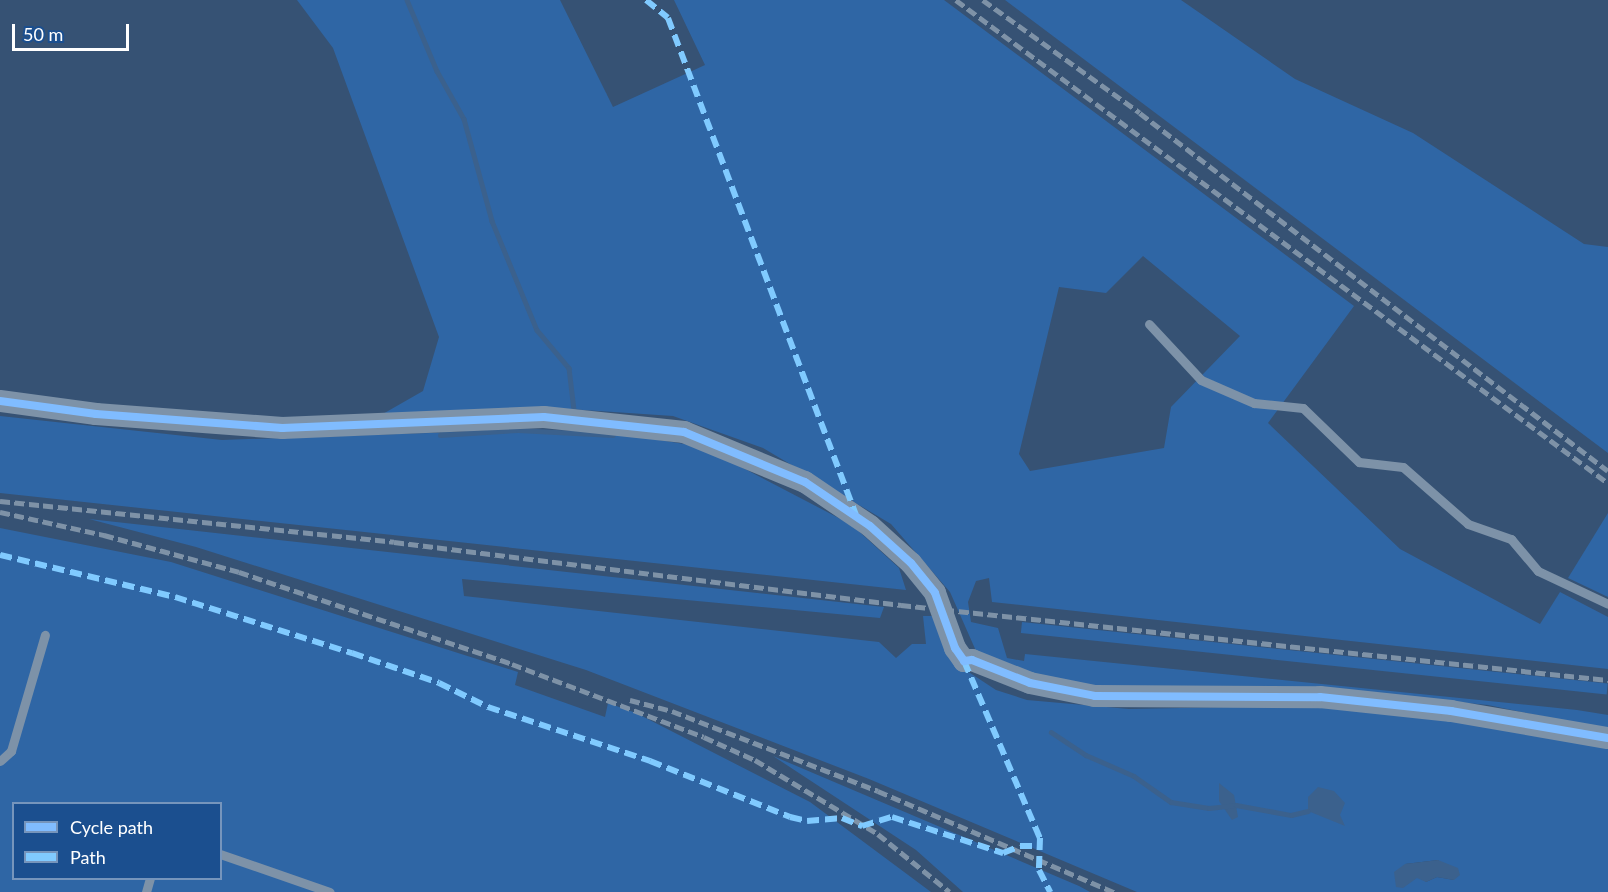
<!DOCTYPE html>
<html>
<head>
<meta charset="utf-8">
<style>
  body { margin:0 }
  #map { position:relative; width:1608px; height:892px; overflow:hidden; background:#365274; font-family:Lato,sans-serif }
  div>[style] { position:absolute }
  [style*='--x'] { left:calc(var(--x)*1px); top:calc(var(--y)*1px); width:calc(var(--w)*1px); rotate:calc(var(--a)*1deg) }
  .green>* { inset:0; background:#2f66a5; transform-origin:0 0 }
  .water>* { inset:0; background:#3b618d }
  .stream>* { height:4.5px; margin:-2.25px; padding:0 2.25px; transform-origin:2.25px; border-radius:2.25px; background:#3b618d }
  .service>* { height:9px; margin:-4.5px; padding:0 4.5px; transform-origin:4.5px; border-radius:4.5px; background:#7d92a8 }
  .tertiary>* { height:22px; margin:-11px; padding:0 11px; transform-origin:11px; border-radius:11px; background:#7d92a8 }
  .rail>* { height:4.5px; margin-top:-2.25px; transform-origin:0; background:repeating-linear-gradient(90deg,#7e92a7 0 10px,transparent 0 14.5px) }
  .quiet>* { height:6px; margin-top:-3px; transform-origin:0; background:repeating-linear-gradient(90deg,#80caff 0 12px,transparent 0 18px) }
  .cycleway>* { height:8px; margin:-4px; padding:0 4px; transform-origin:4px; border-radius:4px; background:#80bcff }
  span { translate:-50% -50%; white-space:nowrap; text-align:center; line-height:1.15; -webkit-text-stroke:4.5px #1b4f8f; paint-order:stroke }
  .legend { position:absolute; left:12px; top:802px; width:210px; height:78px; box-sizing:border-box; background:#1b4f8f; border:2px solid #7695bc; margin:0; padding:8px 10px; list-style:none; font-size:18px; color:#fff }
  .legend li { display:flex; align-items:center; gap:12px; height:30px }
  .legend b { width:30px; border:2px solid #7695bc }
  .scale { position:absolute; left:12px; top:24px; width:117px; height:27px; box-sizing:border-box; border:3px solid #fff; border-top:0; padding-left:8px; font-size:18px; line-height:21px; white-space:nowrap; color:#fff; -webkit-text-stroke:4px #1b4f8f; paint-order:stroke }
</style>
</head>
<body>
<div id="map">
  <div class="green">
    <div style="clip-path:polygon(evenodd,297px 0,560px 0,613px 107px,705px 65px,674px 0,944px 0,1354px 306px,1268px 423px,1400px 549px,1540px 624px,1560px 592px,1608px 617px,1608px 669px,992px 602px,989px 578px,976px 581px,968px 602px,971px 622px,998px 628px,1007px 658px,1024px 661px,1025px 654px,1577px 710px,1608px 715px,1608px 730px,1488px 705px,1312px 688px,1115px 689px,1030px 676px,976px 651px,950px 592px,891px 524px,763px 448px,673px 416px,539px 407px,381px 415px,423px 391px,439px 337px,333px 48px,297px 0,1143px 256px,1240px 336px,1171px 407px,1164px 448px,1030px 471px,1019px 454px,1059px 287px,1106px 293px,1143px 256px)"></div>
    <div style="clip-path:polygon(1005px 0,1181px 0,1295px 79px,1413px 133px,1584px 244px,1608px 247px,1608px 453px)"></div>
    <div style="clip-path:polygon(0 416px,222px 440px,518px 430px,634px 436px,703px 447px,852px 525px,899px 568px,906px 590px,0 493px)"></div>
    <div style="clip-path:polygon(1608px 513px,1608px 597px,1568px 578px)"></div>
    <div style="clip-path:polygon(evenodd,89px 519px,884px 607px,880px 618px,462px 579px,464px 596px,879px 642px,896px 658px,912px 644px,926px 644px,923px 616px,935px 616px,961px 667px,996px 690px,1027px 700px,1129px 709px,1332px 705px,1439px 717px,1608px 746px,1608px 892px,1137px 892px,869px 779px,586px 670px,196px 547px,89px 519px,1438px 860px,1454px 880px,1437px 877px,1426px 882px,1405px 864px,1438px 860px)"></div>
    <div style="clip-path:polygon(evenodd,0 528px,171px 562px,518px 672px,515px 685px,605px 717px,608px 703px,636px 713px,810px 802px,931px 892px,0 892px,0 528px,14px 804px,220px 804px,220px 878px,14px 878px,14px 804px)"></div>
    <div style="left:1022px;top:622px;width:589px;height:11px;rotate:6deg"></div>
    <div style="clip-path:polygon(773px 756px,1079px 886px,1090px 892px,963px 892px,916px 850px)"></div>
  </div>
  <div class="water">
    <div style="clip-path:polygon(1219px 783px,1234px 795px,1238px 817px,1232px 820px,1219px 801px)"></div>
    <div style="clip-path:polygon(1318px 787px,1334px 791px,1345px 803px,1340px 815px,1345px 826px,1308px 811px,1308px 797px)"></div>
    <div style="clip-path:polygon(1438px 860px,1458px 868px,1460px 875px,1454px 880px,1437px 877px,1426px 882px,1417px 878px,1403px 888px,1396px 887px,1394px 872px,1405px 864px)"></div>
  </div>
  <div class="stream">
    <div style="--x:407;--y:0;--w:77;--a:67.1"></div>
    <div style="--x:437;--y:71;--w:55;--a:60.6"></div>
    <div style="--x:464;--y:119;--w:106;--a:74.6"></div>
    <div style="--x:492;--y:221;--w:118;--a:67.6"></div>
    <div style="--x:537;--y:330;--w:50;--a:49.9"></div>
    <div style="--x:569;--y:368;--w:42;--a:83.2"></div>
    <div style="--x:440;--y:435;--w:78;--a:-3.7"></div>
    <div style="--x:518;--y:430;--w:95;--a:3"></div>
    <div style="--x:1051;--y:732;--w:42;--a:33.3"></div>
    <div style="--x:1086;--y:755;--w:52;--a:23.6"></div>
    <div style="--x:1134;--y:776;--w:45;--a:35.1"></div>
    <div style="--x:1171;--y:802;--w:38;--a:9"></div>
    <div style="--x:1209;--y:808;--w:27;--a:-6"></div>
    <div style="--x:1236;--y:805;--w:56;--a:10.3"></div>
    <div style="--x:1291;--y:815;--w:17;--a:-13"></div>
  </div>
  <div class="service">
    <div style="--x:1149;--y:324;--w:76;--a:47.1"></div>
    <div style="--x:1201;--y:380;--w:58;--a:23.5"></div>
    <div style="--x:1254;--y:403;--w:49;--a:5.8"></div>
    <div style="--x:1303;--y:408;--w:78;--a:44"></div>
    <div style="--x:1359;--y:462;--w:44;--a:6.5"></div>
    <div style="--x:1403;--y:467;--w:86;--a:41.2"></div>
    <div style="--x:1468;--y:524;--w:46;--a:19.2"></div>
    <div style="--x:1511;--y:539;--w:42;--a:49.8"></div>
    <div style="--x:1538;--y:571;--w:77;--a:25.2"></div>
    <div style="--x:0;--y:761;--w:15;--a:-42"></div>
    <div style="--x:11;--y:751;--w:121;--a:-73.7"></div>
    <div style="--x:220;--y:854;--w:116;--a:19.1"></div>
    <div style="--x:146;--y:892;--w:15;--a:-74"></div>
  </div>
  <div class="tertiary">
    <div style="--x:0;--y:401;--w:97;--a:7.7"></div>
    <div style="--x:96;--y:414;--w:187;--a:4.3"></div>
    <div style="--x:282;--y:428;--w:262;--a:-2.4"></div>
    <div style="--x:544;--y:417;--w:141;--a:6.1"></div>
    <div style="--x:684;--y:432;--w:131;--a:22.5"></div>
    <div style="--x:805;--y:482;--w:78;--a:34.1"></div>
    <div style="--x:870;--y:526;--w:55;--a:42.1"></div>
    <div style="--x:911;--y:563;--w:38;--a:51"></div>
    <div style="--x:935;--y:593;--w:59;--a:70"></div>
    <div style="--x:955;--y:648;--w:16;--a:55"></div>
    <div style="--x:964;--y:661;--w:8;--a:-7"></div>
    <div style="--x:972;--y:660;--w:62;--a:21.6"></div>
    <div style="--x:1030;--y:683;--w:66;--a:11.3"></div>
    <div style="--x:1095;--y:696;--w:225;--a:0.3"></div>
    <div style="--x:1320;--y:697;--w:132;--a:6.1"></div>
    <div style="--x:1451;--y:711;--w:159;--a:9.8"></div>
  </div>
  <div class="rail">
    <div style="--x:956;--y:0;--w:811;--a:36.53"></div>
    <div style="--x:983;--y:0;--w:193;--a:35.7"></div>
    <div style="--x:1140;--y:113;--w:589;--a:37.41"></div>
    <div style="--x:0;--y:501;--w:396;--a:5.9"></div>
    <div style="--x:394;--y:542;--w:511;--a:7.08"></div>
    <div style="--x:901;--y:605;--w:711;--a:6.06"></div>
    <div style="--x:0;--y:512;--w:107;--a:12.5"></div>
    <div style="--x:104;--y:535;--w:140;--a:15.3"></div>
    <div style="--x:239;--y:572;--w:288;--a:18.6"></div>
    <div style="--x:512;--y:664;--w:205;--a:20.8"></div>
    <div style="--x:704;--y:737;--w:56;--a:24.3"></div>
    <div style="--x:755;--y:760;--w:144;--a:31"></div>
    <div style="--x:878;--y:834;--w:92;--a:38.9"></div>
    <div style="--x:630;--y:700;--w:43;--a:14.7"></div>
    <div style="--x:672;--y:711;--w:221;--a:21.2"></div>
    <div style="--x:878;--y:791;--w:257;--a:23.2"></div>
  </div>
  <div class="quiet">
    <div style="--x:646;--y:0;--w:28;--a:39"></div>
    <div style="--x:668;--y:18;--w:531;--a:69.28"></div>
    <div style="--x:0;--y:555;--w:180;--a:13.5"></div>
    <div style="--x:175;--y:597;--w:186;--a:17.6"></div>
    <div style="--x:352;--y:653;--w:92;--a:19"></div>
    <div style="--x:439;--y:683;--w:55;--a:26.1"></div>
    <div style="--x:488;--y:707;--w:171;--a:18.4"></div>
    <div style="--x:650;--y:761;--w:151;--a:21.8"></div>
    <div style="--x:790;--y:817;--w:17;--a:13"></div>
    <div style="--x:807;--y:821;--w:35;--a:-5"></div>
    <div style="--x:842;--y:818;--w:22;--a:22"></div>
    <div style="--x:862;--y:826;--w:31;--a:-17"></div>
    <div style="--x:892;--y:817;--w:117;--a:18"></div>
    <div style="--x:1003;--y:853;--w:18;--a:-22"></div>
    <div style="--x:1020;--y:846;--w:18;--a:0"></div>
    <div style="--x:964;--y:661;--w:193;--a:66.8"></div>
    <div style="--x:1040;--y:838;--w:32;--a:92"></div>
    <div style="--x:1039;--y:870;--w:25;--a:63"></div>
  </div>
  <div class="cycleway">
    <div style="--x:0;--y:401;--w:97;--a:7.7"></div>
    <div style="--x:96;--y:414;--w:187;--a:4.3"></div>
    <div style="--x:282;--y:428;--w:262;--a:-2.4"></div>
    <div style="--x:544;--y:417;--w:141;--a:6.1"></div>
    <div style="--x:684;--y:432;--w:131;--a:22.5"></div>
    <div style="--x:805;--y:482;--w:78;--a:34.1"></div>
    <div style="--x:870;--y:526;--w:55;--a:42.1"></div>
    <div style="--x:911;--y:563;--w:38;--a:51"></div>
    <div style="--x:935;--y:593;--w:59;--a:70"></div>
    <div style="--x:955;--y:648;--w:16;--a:55"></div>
    <div style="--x:964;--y:661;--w:8;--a:-7"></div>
    <div style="--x:972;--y:660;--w:62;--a:21.6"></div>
    <div style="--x:1030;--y:683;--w:66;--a:11.3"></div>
    <div style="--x:1095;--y:696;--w:225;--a:0.3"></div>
    <div style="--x:1320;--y:697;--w:132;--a:6.1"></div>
    <div style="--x:1451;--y:711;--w:159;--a:9.8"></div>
  </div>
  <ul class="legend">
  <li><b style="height:8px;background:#80bcff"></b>Cycle path</li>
  <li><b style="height:8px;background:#80caff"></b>Path</li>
  </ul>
  <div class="scale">50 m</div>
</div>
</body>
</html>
